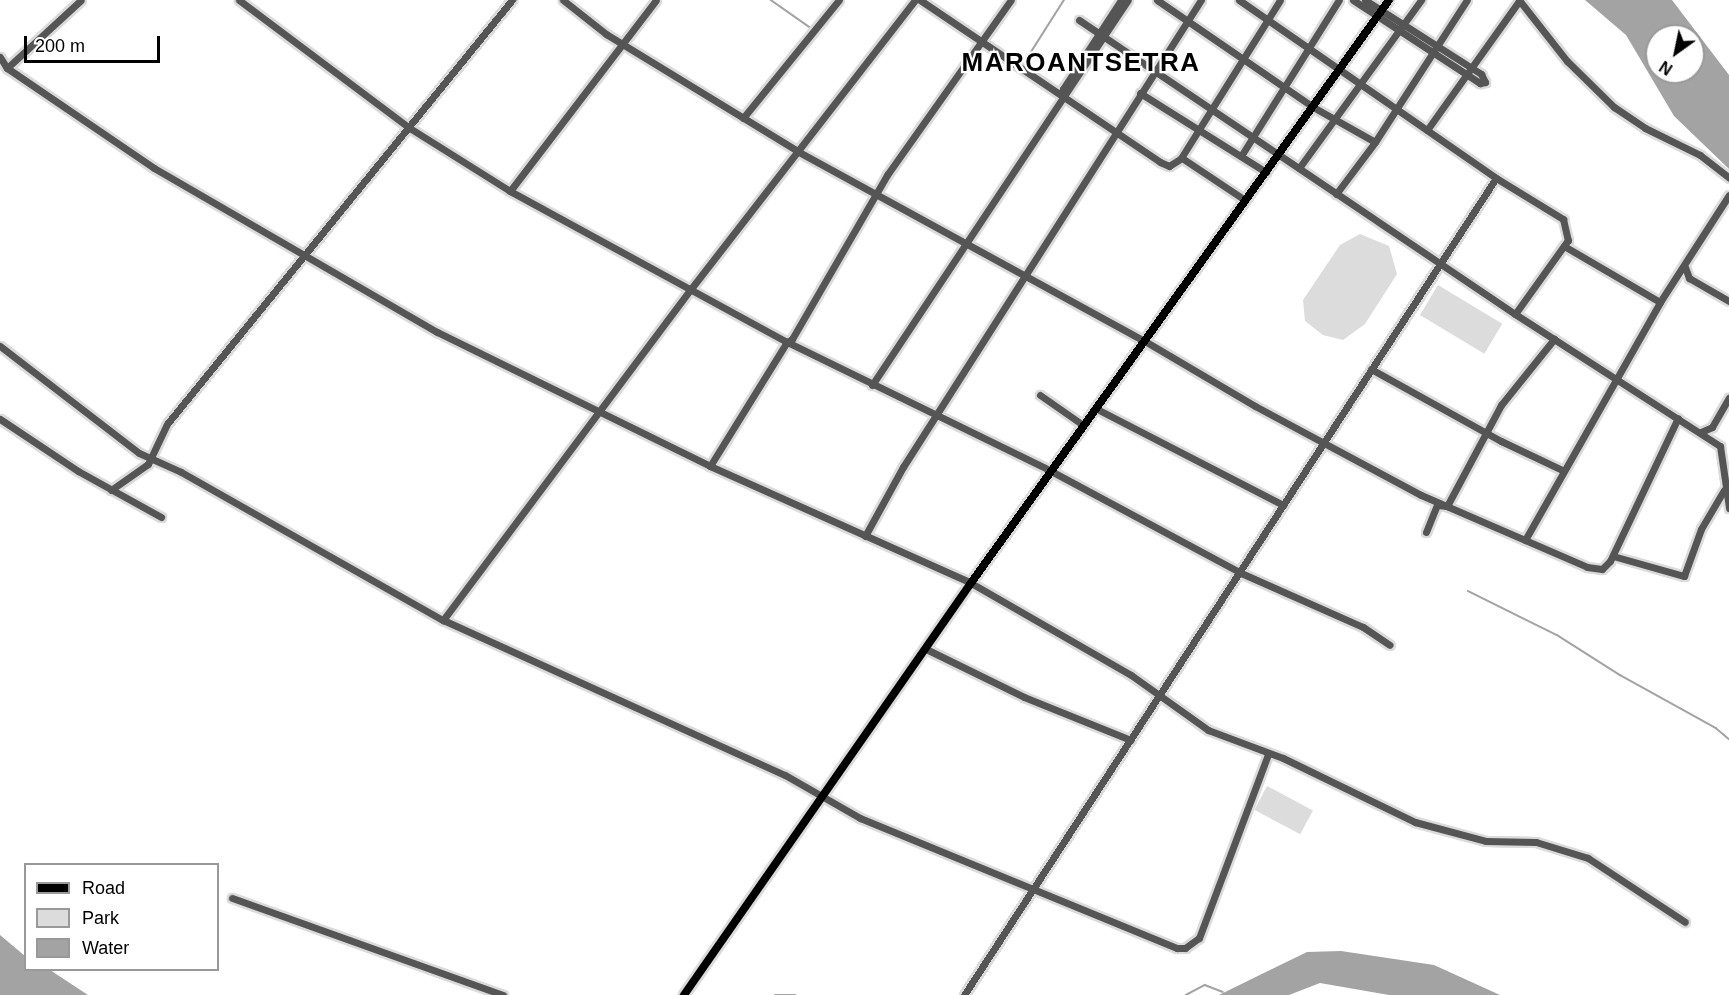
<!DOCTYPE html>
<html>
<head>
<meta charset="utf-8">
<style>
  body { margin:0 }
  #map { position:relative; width:1729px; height:995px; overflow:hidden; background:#fff; font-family:Arial,sans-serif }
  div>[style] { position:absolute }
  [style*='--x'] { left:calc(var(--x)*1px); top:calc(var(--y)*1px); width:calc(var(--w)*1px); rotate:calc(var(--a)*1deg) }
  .green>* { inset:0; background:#dcdcdc; transform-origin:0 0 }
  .water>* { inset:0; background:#a3a3a3 }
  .stream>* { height:1.5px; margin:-0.75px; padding:0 0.75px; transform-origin:0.75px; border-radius:0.75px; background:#a3a3a3 }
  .roads { filter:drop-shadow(2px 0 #dbdbdb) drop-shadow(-2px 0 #dbdbdb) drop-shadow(0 2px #dbdbdb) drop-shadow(0 -2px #dbdbdb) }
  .minor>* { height:7px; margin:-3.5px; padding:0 3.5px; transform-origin:3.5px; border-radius:3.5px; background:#555 }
  .major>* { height:8px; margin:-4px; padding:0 4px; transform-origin:4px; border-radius:4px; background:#000 }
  span { translate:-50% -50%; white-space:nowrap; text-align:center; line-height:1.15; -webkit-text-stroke:4.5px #fff; paint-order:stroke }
  .district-label { font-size:26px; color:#000; font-weight:700; letter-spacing:1.5px }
  .legend { position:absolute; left:24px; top:863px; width:195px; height:108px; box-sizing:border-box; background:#fff; border:2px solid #999; margin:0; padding:8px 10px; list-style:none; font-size:18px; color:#000 }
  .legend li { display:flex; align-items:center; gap:12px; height:30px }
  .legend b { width:30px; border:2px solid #999 }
  .north { position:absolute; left:1645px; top:24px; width:60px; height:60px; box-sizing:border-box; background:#fff; border:2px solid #999; border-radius:50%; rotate:213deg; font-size:16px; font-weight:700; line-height:24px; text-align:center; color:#000 }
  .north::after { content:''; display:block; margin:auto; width:21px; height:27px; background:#000; clip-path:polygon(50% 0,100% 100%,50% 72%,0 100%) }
  .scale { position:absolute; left:24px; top:36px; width:136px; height:27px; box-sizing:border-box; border:3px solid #000; border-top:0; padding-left:8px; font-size:18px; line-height:21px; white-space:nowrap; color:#000; -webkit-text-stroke:4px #fff; paint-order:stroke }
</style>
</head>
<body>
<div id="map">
  <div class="green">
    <div style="clip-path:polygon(1360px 234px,1389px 246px,1397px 274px,1365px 324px,1343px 340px,1323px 335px,1305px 321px,1303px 300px,1340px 245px)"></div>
    <div style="left:1438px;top:285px;width:75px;height:35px;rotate:31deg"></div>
    <div style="left:1267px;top:786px;width:52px;height:27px;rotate:28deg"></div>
  </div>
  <div class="water">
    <div style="clip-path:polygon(evenodd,1585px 0,1672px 0,1729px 75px,1729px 169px,1674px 116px,1626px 35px,1585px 0,1657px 36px,1693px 36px,1693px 72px,1657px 72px,1657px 36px)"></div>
    <div style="clip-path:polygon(0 935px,25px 956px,26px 970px,50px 970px,88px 995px,0 995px)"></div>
    <div style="clip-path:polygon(1341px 951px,1434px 965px,1500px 995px,1389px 995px,1320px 983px,1289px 995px,1219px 995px,1307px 952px)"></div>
  </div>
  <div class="stream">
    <div style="--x:771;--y:0;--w:49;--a:35"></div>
    <div style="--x:1031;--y:52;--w:62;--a:-57.6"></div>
    <div style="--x:1468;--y:591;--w:99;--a:26.3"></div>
    <div style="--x:1557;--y:635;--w:75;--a:32.4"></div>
    <div style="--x:1620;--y:675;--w:110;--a:28.9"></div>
    <div style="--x:1716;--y:728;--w:17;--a:40"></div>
    <div style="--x:775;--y:995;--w:20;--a:0"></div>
    <div style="--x:1186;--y:995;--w:21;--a:-28"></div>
    <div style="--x:1205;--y:985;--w:19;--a:21"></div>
  </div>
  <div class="roads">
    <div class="minor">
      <div style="--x:239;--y:0;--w:211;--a:36.9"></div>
      <div style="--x:408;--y:127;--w:120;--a:32.1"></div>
      <div style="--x:510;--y:191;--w:315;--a:28.6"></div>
      <div style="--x:787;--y:342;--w:294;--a:26"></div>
      <div style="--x:1051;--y:471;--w:216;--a:28.2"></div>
      <div style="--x:1241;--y:573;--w:133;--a:23.9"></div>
      <div style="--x:1363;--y:627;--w:32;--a:34"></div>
      <div style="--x:563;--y:0;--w:55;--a:38.3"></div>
      <div style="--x:606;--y:34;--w:226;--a:31.4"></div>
      <div style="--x:799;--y:152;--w:392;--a:28.7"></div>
      <div style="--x:1143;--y:340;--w:130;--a:30.5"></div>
      <div style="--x:1255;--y:406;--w:188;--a:28.2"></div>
      <div style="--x:1421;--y:495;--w:181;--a:23.4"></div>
      <div style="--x:1587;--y:567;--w:15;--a:8"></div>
      <div style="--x:1602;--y:569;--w:11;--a:-45"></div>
      <div style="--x:1610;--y:561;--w:158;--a:-64.6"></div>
      <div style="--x:920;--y:0;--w:290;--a:34"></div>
      <div style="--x:1160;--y:162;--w:10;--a:24"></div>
      <div style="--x:1169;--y:166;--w:15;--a:-32"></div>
      <div style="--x:1182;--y:158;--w:76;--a:33.7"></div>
      <div style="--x:1157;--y:0;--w:189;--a:34.4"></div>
      <div style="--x:1313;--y:107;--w:71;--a:29.4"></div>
      <div style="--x:1239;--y:0;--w:313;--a:34.7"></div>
      <div style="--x:1496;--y:178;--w:79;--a:31.5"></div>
      <div style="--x:1563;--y:219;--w:22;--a:77"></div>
      <div style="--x:1568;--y:240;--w:91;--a:125.6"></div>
      <div style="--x:1353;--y:0;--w:152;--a:33.2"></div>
      <div style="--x:1480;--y:83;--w:5;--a:-11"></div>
      <div style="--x:1365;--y:0;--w:138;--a:32.5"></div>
      <div style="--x:1481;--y:74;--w:9;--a:63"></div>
      <div style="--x:1519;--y:0;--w:78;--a:51.8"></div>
      <div style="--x:1567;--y:61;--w:66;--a:44.4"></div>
      <div style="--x:1614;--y:107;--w:37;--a:34"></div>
      <div style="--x:1645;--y:128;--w:61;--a:26.1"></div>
      <div style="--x:1700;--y:155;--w:37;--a:38"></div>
      <div style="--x:1079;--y:20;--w:526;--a:33.99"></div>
      <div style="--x:1515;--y:314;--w:244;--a:32.8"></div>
      <div style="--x:1720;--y:446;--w:63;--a:81.7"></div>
      <div style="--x:0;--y:57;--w:13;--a:58"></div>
      <div style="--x:7;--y:68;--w:178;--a:34.2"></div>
      <div style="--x:154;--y:168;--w:327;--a:30.1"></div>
      <div style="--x:437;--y:332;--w:304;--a:26.1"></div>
      <div style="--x:710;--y:466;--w:286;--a:24.1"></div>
      <div style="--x:971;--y:583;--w:185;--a:29.9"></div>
      <div style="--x:1131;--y:675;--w:95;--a:35.5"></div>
      <div style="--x:1208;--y:730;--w:80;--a:20.5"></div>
      <div style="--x:1283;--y:758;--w:147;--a:25.9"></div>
      <div style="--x:1415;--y:822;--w:73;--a:15"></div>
      <div style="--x:1486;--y:841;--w:50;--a:1.1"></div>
      <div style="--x:1536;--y:842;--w:54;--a:17.1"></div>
      <div style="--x:1588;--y:858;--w:116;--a:33.4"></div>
      <div style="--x:7;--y:68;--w:100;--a:-42.6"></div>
      <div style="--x:1140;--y:93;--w:149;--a:32.1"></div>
      <div style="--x:1062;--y:95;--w:6;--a:-81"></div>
      <div style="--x:1063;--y:89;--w:106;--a:-56.9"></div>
      <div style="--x:743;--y:118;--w:152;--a:-50.9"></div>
      <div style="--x:1427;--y:130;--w:158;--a:-54.5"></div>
      <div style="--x:1241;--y:156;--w:184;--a:-57.9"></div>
      <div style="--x:1181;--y:158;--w:186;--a:-57.9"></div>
      <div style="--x:1299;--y:168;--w:208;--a:-54"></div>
      <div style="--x:510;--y:191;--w:240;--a:-52.6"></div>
      <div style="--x:1336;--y:194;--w:65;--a:-53.1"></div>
      <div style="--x:1375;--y:142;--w:169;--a:-57.1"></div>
      <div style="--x:1564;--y:246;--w:111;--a:30.3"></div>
      <div style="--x:1660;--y:302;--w:127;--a:-57.2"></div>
      <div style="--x:1685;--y:267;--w:12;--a:70"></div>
      <div style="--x:1689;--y:278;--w:46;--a:29.9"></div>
      <div style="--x:0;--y:346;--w:175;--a:37.6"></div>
      <div style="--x:139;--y:453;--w:46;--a:24.3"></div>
      <div style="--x:181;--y:472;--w:301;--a:29.5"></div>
      <div style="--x:443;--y:620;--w:375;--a:24.4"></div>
      <div style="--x:785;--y:775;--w:86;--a:29.8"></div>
      <div style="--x:860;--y:818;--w:343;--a:22.3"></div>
      <div style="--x:1177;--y:948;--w:8;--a:0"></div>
      <div style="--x:1185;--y:948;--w:17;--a:-36"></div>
      <div style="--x:1199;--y:938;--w:197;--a:-69.4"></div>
      <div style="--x:1371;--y:369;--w:149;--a:29"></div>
      <div style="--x:1501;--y:441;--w:68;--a:25.4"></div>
      <div style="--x:872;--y:385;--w:462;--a:-56.4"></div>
      <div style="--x:1040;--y:395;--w:52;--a:34.9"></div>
      <div style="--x:1095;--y:408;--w:212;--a:27.3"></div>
      <div style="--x:0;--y:419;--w:94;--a:33.7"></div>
      <div style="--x:78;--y:471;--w:95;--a:29"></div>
      <div style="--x:1701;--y:432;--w:12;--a:-24"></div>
      <div style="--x:1712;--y:427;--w:34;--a:-60"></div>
      <div style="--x:710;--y:466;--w:146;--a:-58.2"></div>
      <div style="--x:787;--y:342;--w:6;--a:-31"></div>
      <div style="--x:792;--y:339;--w:190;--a:-59.9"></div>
      <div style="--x:887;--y:175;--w:214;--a:-54.7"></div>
      <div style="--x:111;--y:490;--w:45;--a:-35.1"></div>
      <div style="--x:148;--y:464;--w:44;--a:-64.6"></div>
      <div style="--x:167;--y:424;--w:547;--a:-50.87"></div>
      <div style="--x:1426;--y:532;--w:29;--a:-68"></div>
      <div style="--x:1437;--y:505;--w:10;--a:6"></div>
      <div style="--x:1447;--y:506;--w:115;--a:-61.9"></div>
      <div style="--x:1501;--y:405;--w:85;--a:-51.2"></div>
      <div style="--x:865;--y:536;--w:79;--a:-61.2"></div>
      <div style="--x:903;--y:467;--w:554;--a:-57.46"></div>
      <div style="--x:1525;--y:540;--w:274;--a:-60.4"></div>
      <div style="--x:1613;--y:556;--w:74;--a:15.7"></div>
      <div style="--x:1684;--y:576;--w:50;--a:-70.1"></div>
      <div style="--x:1701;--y:529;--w:45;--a:-59.5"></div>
      <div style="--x:443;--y:620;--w:412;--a:-53.2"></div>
      <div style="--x:690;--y:290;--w:367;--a:-52.2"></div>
      <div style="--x:926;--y:649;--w:109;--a:26.1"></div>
      <div style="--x:1024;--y:697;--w:115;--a:21.9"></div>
      <div style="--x:232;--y:898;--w:288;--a:19.7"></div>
      <div style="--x:964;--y:995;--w:975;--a:-56.93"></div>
    </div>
    <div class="major">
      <div style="--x:684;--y:995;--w:502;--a:-55.14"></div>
      <div style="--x:971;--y:583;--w:717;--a:-54.36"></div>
    </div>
  </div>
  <div class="district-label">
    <span style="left:1081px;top:63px">MAROANTSETRA</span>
  </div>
  <ul class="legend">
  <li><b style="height:8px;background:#000"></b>Road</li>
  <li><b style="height:16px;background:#dcdcdc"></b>Park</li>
  <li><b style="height:16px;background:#a3a3a3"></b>Water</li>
  </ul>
  <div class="north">N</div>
  <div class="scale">200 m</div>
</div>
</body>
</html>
